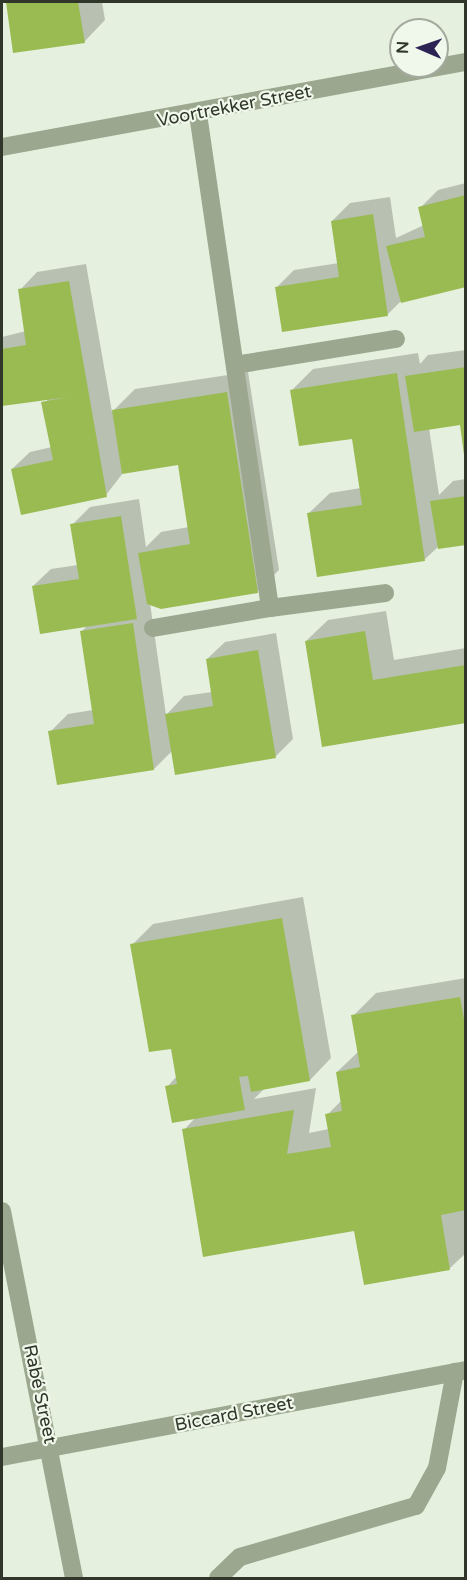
<!DOCTYPE html>
<html>
<head>
<meta charset="utf-8">
<style>
  body { margin:0 }
  #map { position:relative; width:467px; height:1580px; overflow:hidden; background:#e6f0df; font-family:"Varela Round",sans-serif }
  div>[style] { position:absolute }
  [style*='--x'] { left:calc(var(--x)*1px); top:calc(var(--y)*1px); width:calc(var(--w)*1px); rotate:calc(var(--a)*1deg) }
  .shadow>* { inset:0; background:#0003 }
  .building>* { inset:0; background:#9abb52 }
  .minor>* { height:18px; margin:-9px; padding:0 9px; transform-origin:9px; border-radius:9px; background:#9ba88f }
  span { translate:-50% -50%; white-space:nowrap; text-align:center; line-height:1.15; -webkit-text-stroke:4.5px #f0f8eb; paint-order:stroke }
  .street-label { font-size:18px; color:#31362a }
  .frame { position:absolute; inset:0; border:3px solid #31362a; pointer-events:none }
  .north { position:absolute; left:389px; top:18px; width:60px; height:60px; box-sizing:border-box; background:#f0f8eb; border:2px solid #a4aa9e; border-radius:50%; rotate:272deg; font-size:16px; font-weight:700; line-height:24px; text-align:center; color:#31362a }
  .north::after { content:''; display:block; margin:auto; width:21px; height:27px; background:#2a2354; clip-path:polygon(50% 0,100% 100%,50% 72%,0 100%) }
</style>
</head>
<body>
<div id="map">
  <div class="shadow">
    <div style="clip-path:polygon(7px 2px,102px 2px,105px 20px,84px 42px,15px 52px)"></div>
    <div style="clip-path:polygon(466px 183px,466px 285px,402px 300px,387px 315px,277px 287px,294px 270px,339px 263px,332px 221px,350px 203px,390px 197px,396px 238px,424px 225px,420px 208px,438px 190px)"></div>
    <div style="clip-path:polygon(86px 264px,112px 412px,135px 389px,248px 372px,279px 570px,257px 592px,150px 603px,166px 715px,184px 696px,212px 692px,207px 659px,225px 642px,276px 633px,293px 739px,275px 757px,173px 750px,154px 769px,50px 732px,68px 714px,93px 710px,82px 631px,88px 625px,33px 586px,51px 569px,78px 565px,72px 525px,90px 507px,139px 499px,146px 547px,161px 532px,189px 527px,179px 463px,123px 473px,106px 495px,12px 469px,30px 452px,52px 447px,47px 399px,2px 404px,2px 337px,26px 331px,20px 290px,37px 272px)"></div>
    <div style="clip-path:polygon(466px 350px,466px 454px,461px 424px,429px 428px,439px 495px,453px 481px,466px 479px,466px 543px,439px 546px,424px 560px,308px 514px,330px 493px,361px 488px,353px 437px,292px 390px,313px 369px,418px 353px,420px 364px,428px 355px)"></div>
    <div style="clip-path:polygon(386px 611px,394px 660px,466px 648px,466px 722px,323px 745px,306px 641px,328px 620px)"></div>
    <div style="clip-path:polygon(303px 897px,331px 1058px,310px 1080px,265px 1088px,254px 1099px,316px 1088px,309px 1133px,329px 1129px,327px 1115px,342px 1100px,337px 1072px,359px 1051px,353px 1016px,376px 993px,466px 978px,466px 1253px,450px 1268px,355px 1229px,184px 1130px,196px 1117px,167px 1087px,177px 1076px,172px 1047px,132px 945px,153px 924px)"></div>
  </div>
  <div class="building">
    <div style="clip-path:polygon(6px 2px,78px 2px,85px 43px,13px 53px)"></div>
    <div style="clip-path:polygon(466px 195px,466px 287px,401px 303px,386px 246px,425px 237px,418px 207px)"></div>
    <div style="clip-path:polygon(373px 214px,388px 316px,282px 332px,275px 287px,339px 277px,331px 221px)"></div>
    <div style="clip-path:polygon(69px 281px,107px 497px,21px 515px,11px 469px,53px 460px,41px 402px,69px 397px,2px 406px,2px 349px,26px 345px,18px 289px)"></div>
    <div style="clip-path:polygon(466px 367px,466px 455px,464px 455px,460px 425px,414px 432px,405px 376px)"></div>
    <div style="clip-path:polygon(397px 373px,425px 561px,317px 577px,307px 513px,362px 505px,352px 439px,299px 446px,290px 390px)"></div>
    <div style="clip-path:polygon(227px 392px,258px 593px,161px 609px,147px 604px,138px 553px,190px 544px,178px 465px,122px 474px,112px 410px)"></div>
    <div style="clip-path:polygon(466px 496px,466px 545px,438px 549px,430px 501px)"></div>
    <div style="clip-path:polygon(121px 516px,137px 619px,40px 634px,32px 586px,79px 579px,70px 524px)"></div>
    <div style="clip-path:polygon(133px 623px,154px 770px,57px 785px,48px 731px,94px 724px,80px 631px)"></div>
    <div style="clip-path:polygon(365px 631px,373px 680px,466px 665px,466px 723px,322px 747px,305px 641px)"></div>
    <div style="clip-path:polygon(258px 650px,276px 758px,175px 775px,165px 714px,213px 706px,206px 659px)"></div>
    <div style="clip-path:polygon(282px 918px,310px 1081px,251px 1092px,248px 1076px,239px 1077px,245px 1110px,172px 1123px,165px 1086px,177px 1084px,171px 1049px,149px 1052px,130px 944px)"></div>
    <div style="clip-path:polygon(460px 997px,466px 1030px,466px 1210px,441px 1215px,450px 1270px,364px 1285px,354px 1231px,203px 1257px,182px 1129px,294px 1110px,287px 1154px,331px 1147px,325px 1114px,342px 1111px,336px 1072px,360px 1067px,351px 1015px)"></div>
  </div>
  <div class="minor">
    <div style="--x:198;--y:114;--w:499;--a:81.7"></div>
    <div style="--x:270;--y:608;--w:116;--a:-7.4"></div>
    <div style="--x:2;--y:147;--w:472;--a:-10.4"></div>
    <div style="--x:235;--y:365;--w:163;--a:-9.2"></div>
    <div style="--x:153;--y:628;--w:119;--a:-9.7"></div>
    <div style="--x:2;--y:1211;--w:374;--a:78.9"></div>
    <div style="--x:2;--y:1457;--w:472;--a:-10.6"></div>
    <div style="--x:218;--y:1578;--w:30;--a:-44"></div>
    <div style="--x:240;--y:1557;--w:183;--a:-16.2"></div>
    <div style="--x:416;--y:1506;--w:43;--a:-61.1"></div>
    <div style="--x:437;--y:1468;--w:98;--a:-79.4"></div>
  </div>
  <div class="street-label">
    <span style="left:234px;top:106px;rotate:-11deg">Voortrekker Street</span>
    <span style="left:40px;top:1394px;rotate:78deg">Rabé Street</span>
    <span style="left:234px;top:1414px;rotate:-11deg">Biccard Street</span>
  </div>
  <div class="frame"></div>
  <div class="north">N</div>
</div>
</body>
</html>
